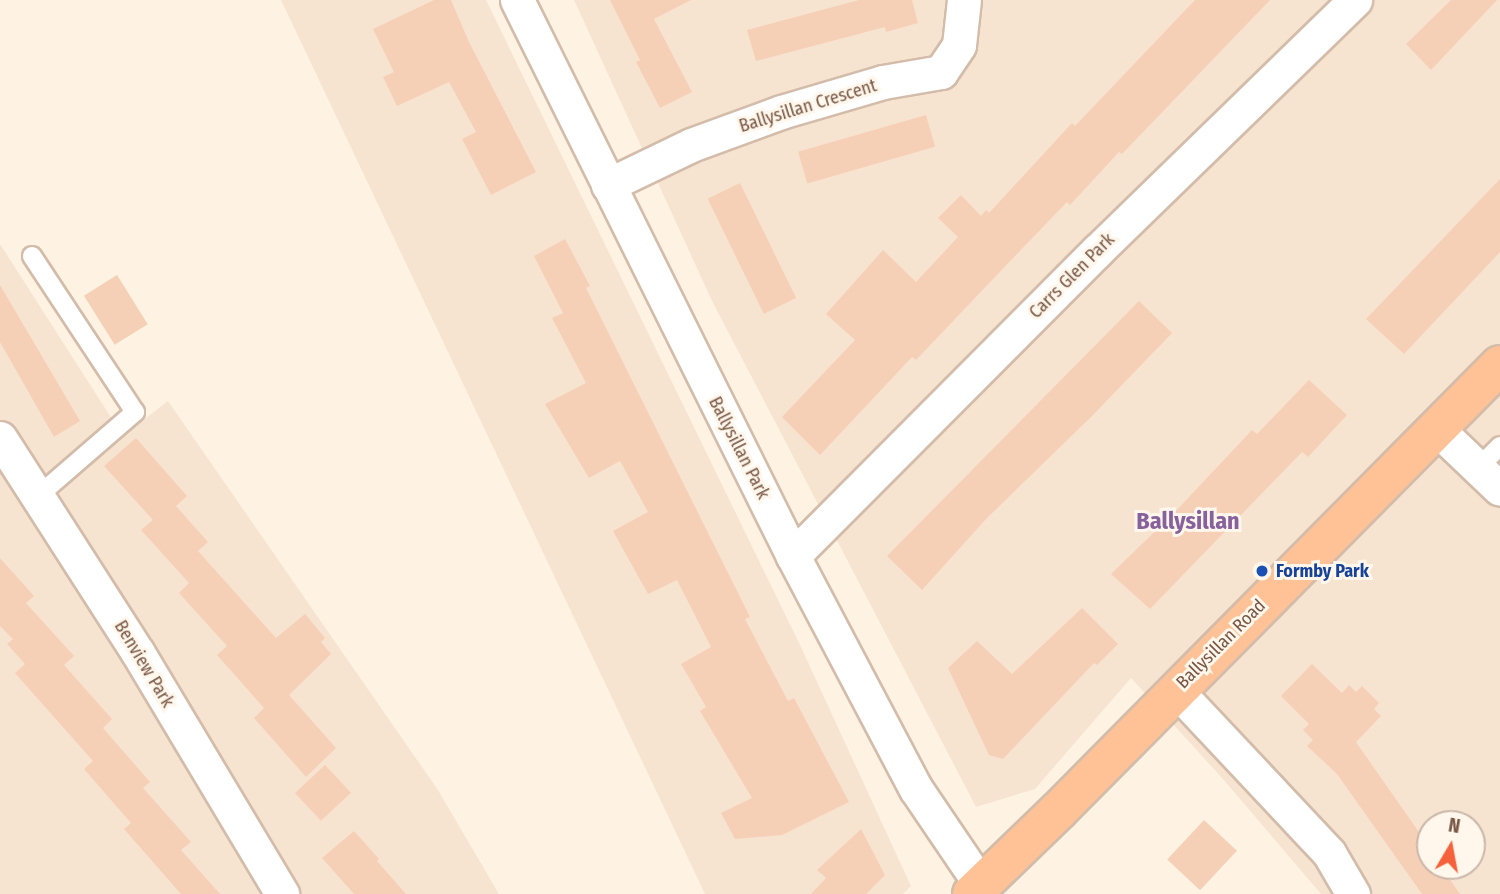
<!DOCTYPE html>
<html>
<head>
<meta charset="utf-8">
<style>
  body { margin:0 }
  #map { position:relative; width:1500px; height:894px; overflow:hidden; background:#fef3e2; font-family:"Fira Sans Condensed",sans-serif }
  div>[style] { position:absolute }
  [style*='--x'] { left:calc(var(--x)*1px); top:calc(var(--y)*1px); width:calc(var(--w)*1px); rotate:calc(var(--a)*1deg) }
  .residential>* { inset:0; background:#f7e4d0 }
  .building>* { inset:0; background:#f6cfb7; transform-origin:0 0 }
  .roads { filter:drop-shadow(2px 0 #d3bcaa) drop-shadow(-2px 0 #d3bcaa) drop-shadow(0 2px #d3bcaa) drop-shadow(0 -2px #d3bcaa) }
  .service>* { height:18px; margin:-9px; padding:0 9px; transform-origin:9px; border-radius:9px; background:#fff }
  .minor>* { height:33px; margin:-16.5px; padding:0 16.5px; transform-origin:16.5px; border-radius:16.5px; background:#fff }
  .trunk>* { height:38px; margin:-19px; padding:0 19px; transform-origin:19px; border-radius:19px; background:#ffc296 }
  .dots>* { width:19px; height:19px; translate:-50% -50%; box-sizing:border-box; border:4px solid #fff7eb; border-radius:50% }
  span { translate:-50% -50%; white-space:nowrap; text-align:center; line-height:1.15; -webkit-text-stroke:6px #fff7eb; paint-order:stroke }
  .street-label { font-size:18px; color:#795746 }
  .transit-label { font-size:18px; color:#164399; font-weight:700 }
  .left { translate:0 -50%; text-align:left }
  .district-label { font-size:24px; color:#87619d; font-weight:700 }
  .north { position:absolute; left:1416px; top:810px; width:70px; height:70px; box-sizing:border-box; background:#fff7eb; border:2px solid #c9b7a9; border-radius:50%; rotate:10deg; font-size:19px; font-weight:700; line-height:28px; text-align:center; color:#795746 }
  .north::after { content:''; display:block; margin:auto; width:24px; height:32px; background:#f4613b; clip-path:polygon(50% 0,100% 100%,50% 72%,0 100%) }
</style>
</head>
<body>
<div id="map">
  <div class="residential">
    <div style="clip-path:polygon(281px 0,486px 0,801px 647px,911px 886px,903px 894px,705px 894px)"></div>
    <div style="clip-path:polygon(evenodd,574px 0,1500px 0,1500px 894px,1321px 894px,1222px 778px,1131px 678px,1035px 789px,976px 807px,712px 301px,574px 0,1430px 824px,1472px 824px,1472px 866px,1430px 866px,1430px 824px)"></div>
    <div style="clip-path:polygon(0 244px,123px 436px,168px 401px,438px 790px,499px 894px,0 894px)"></div>
  </div>
  <div class="building">
    <div style="clip-path:polygon(434px 0,451px 0,469px 42px,536px 172px,491px 195px,462px 139px,476px 132px,449px 82px,397px 106px,383px 77px,394px 72px,373px 29px)"></div>
    <div style="clip-path:polygon(610px 0,691px 0,654px 19px,692px 92px,660px 108px,636px 62px,640px 60px)"></div>
    <div style="clip-path:polygon(859px 0,912px 0,918px 23px,886px 32px,885px 27px,756px 61px,747px 30px)"></div>
    <div style="clip-path:polygon(1195px 0,1270px 0,1122px 154px,1119px 152px,1070px 205px,1067px 202px,1015px 256px,916px 360px,912px 357px,820px 455px,782px 417px,855px 340px,826px 314px,883px 250px,916px 282px,958px 237px,938px 218px,961px 195px,981px 216px,986px 210px,989px 213px,1072px 123px,1075px 126px)"></div>
    <div style="clip-path:polygon(1451px 0,1497px 0,1431px 70px,1406px 44px)"></div>
    <div style="left:926px;top:115px;width:33px;height:133px;rotate:74deg"></div>
    <div style="clip-path:polygon(1500px 179px,1500px 252px,1404px 354px,1366px 319px)"></div>
    <div style="left:740px;top:183px;width:128px;height:36px;rotate:64deg"></div>
    <div style="clip-path:polygon(565px 239px,590px 286px,586px 288px,750px 617px,745px 619px,788px 701px,794px 698px,849px 802px,782px 835px,735px 839px,721px 813px,752px 798px,700px 711px,706px 707px,681px 664px,711px 647px,677px 580px,648px 594px,613px 531px,648px 512px,620px 461px,589px 478px,545px 404px,586px 383px,552px 318px,563px 313px,534px 256px)"></div>
    <div style="left:117px;top:275px;width:58px;height:39px;rotate:58deg"></div>
    <div style="clip-path:polygon(0 285px,80px 421px,54px 437px,0 342px)"></div>
    <div style="clip-path:polygon(1139px 301px,1172px 333px,1092px 416px,986px 519px,922px 590px,887px 556px)"></div>
    <div style="clip-path:polygon(1309px 380px,1347px 415px,1308px 457px,1302px 452px,1150px 609px,1111px 574px,1173px 514px,1252px 430px,1257px 434px)"></div>
    <div style="clip-path:polygon(136px 438px,187px 496px,176px 506px,208px 542px,198px 551px,276px 638px,305px 614px,325px 638px,321px 642px,331px 654px,289px 695px,336px 748px,306px 777px,254px 718px,264px 708px,217px 655px,227px 646px,179px 593px,189px 583px,141px 530px,153px 520px,104px 466px)"></div>
    <div style="clip-path:polygon(0 558px,34px 596px,26px 603px,74px 656px,64px 665px,112px 719px,103px 728px,150px 782px,143px 788px,191px 842px,181px 850px,220px 894px,181px 894px,124px 829px,131px 823px,84px 769px,93px 761px,15px 673px,25px 664px,7px 644px,13px 639px,0 626px)"></div>
    <div style="clip-path:polygon(1082px 608px,1118px 644px,1097px 665px,1094px 663px,1003px 759px,989px 755px,948px 668px,977px 641px,1012px 674px)"></div>
    <div style="clip-path:polygon(1312px 664px,1342px 693px,1349px 685px,1356px 692px,1362px 686px,1379px 703px,1374px 709px,1381px 716px,1356px 742px,1430px 848px,1430px 866px,1440px 866px,1460px 894px,1422px 894px,1337px 774px,1307px 746px,1313px 740px,1303px 730px,1309px 724px,1281px 696px)"></div>
    <div style="left:325px;top:765px;width:38px;height:41px;rotate:47deg"></div>
    <div style="left:1204px;top:820px;width:45px;height:54px;rotate:43deg"></div>
    <div style="clip-path:polygon(861px 829px,885px 875px,866px 894px,811px 894px,826px 878px,817px 870px)"></div>
    <div style="clip-path:polygon(354px 831px,379px 859px,377px 861px,406px 894px,354px 894px,322px 858px)"></div>
  </div>
  <div class="roads">
    <div class="service">
      <div style="--x:32;--y:256;--w:187;--a:56.6"></div>
      <div style="--x:135;--y:412;--w:128;--a:139.1"></div>
      <div style="--x:1478;--y:468;--w:31;--a:-45"></div>
    </div>
    <div class="minor">
      <div style="--x:517;--y:0;--w:621;--a:63.6"></div>
      <div style="--x:793;--y:556;--w:263;--a:62.2"></div>
      <div style="--x:916;--y:789;--w:116;--a:55.9"></div>
      <div style="--x:608;--y:185;--w:92;--a:-25.7"></div>
      <div style="--x:691;--y:145;--w:96;--a:-20.1"></div>
      <div style="--x:781;--y:112;--w:106;--a:-16.4"></div>
      <div style="--x:883;--y:82;--w:59;--a:-9.8"></div>
      <div style="--x:941;--y:72;--w:32;--a:-56"></div>
      <div style="--x:959;--y:45;--w:45;--a:-83.7"></div>
      <div style="--x:1436;--y:428;--w:88;--a:43.6"></div>
      <div style="--x:0;--y:438;--w:255;--a:57.3"></div>
      <div style="--x:138;--y:653;--w:281;--a:59.1"></div>
      <div style="--x:793;--y:556;--w:431;--a:-45.1"></div>
      <div style="--x:1097;--y:251;--w:360;--a:-44.2"></div>
      <div style="--x:1176;--y:690;--w:224;--a:46.8"></div>
      <div style="--x:1329;--y:853;--w:48;--a:59.7"></div>
    </div>
    <div class="trunk">
      <div style="--x:972;--y:894;--w:120;--a:-44"></div>
      <div style="--x:1058;--y:811;--w:628;--a:-45.26"></div>
    </div>
  </div>
  <div class="dots">
    <div style="left:1262px;top:571px;background:#1a4fb4"></div>
  </div>
  <div class="street-label">
    <span style="left:808px;top:106px;rotate:-17deg">Ballysillan Crescent</span>
    <span style="left:1072px;top:276px;rotate:-45deg">Carrs Glen Park</span>
    <span style="left:739px;top:448px;rotate:63deg">Ballysillan Park</span>
    <span style="left:1221px;top:644px;rotate:-45deg">Ballysillan Road</span>
    <span style="left:144px;top:664px;rotate:59deg">Benview Park</span>
  </div>
  <div class="transit-label">
    <span class="left" style="left:1276px;top:571px">Formby Park</span>
  </div>
  <div class="district-label">
    <span style="left:1188px;top:522px">Ballysillan</span>
  </div>
  <div class="north">N</div>
</div>
</body>
</html>
